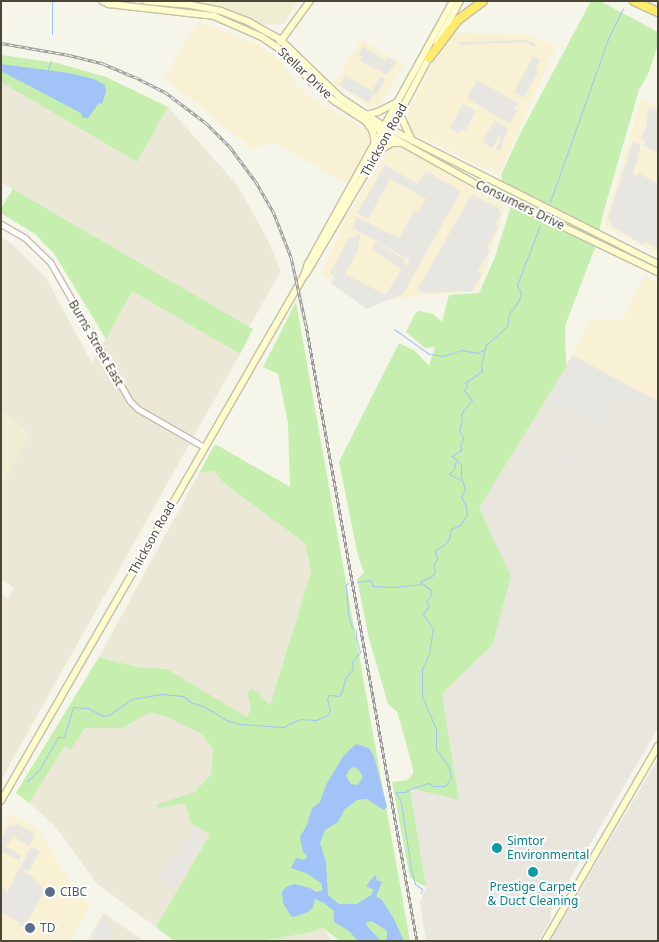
<!DOCTYPE html>
<html>
<head>
<meta charset="utf-8">
<style>
  body { margin:0 }
  #map { position:relative; width:659px; height:942px; overflow:hidden; background:#f6f5ea; font-family:"Noto Sans",sans-serif }
  div>[style] { position:absolute }
  [style*='--x'] { left:calc(var(--x)*1px); top:calc(var(--y)*1px); width:calc(var(--w)*1px); rotate:calc(var(--a)*1deg) }
  .residential>* { inset:0; background:#ebe8d7 }
  .commercial>* { inset:0; background:#f9f1d4 }
  .industrial>* { inset:0; background:#e9e6de }
  .education>* { inset:0; background:#f0eed2 }
  .green>* { inset:0; background:#c5eeaf }
  .parking>* { inset:0; background:#e7e6e1; transform-origin:0 0 }
  .water>* { inset:0; background:#a1c3f8 }
  .stream>* { height:1px; margin:-0.5px; padding:0 0.5px; transform-origin:0.5px; border-radius:0.5px; background:#a1c3f8 }
  .roads { filter:drop-shadow(1px 0 #c3bfab) drop-shadow(-1px 0 #c3bfab) drop-shadow(0 1px #c3bfab) drop-shadow(0 -1px #c3bfab) }
  .tertiary>* { height:5px; margin:-2.5px; padding:0 2.5px; transform-origin:2.5px; border-radius:2.5px; background:#fff }
  .secondary>* { height:5.5px; margin:-2.75px; padding:0 2.75px; transform-origin:2.75px; border-radius:2.75px; background:#fffdcb }
  .motorway>* { height:8px; margin:-4px; padding:0 4px; transform-origin:4px; border-radius:4px; background:#ffeb6c }
  .rail>* { height:3px; margin-top:-1.5px; transform-origin:0; background:repeating-linear-gradient(90deg,#fff 0 4px,#999 0 8px); box-sizing:border-box; border-block:1px solid #999 }
  .dots>* { width:14px; height:14px; translate:-50% -50%; box-sizing:border-box; border:2px solid #fff; border-radius:50% }
  span { translate:-50% -50%; white-space:nowrap; text-align:center; line-height:1.15; -webkit-text-stroke:4px #fff; paint-order:stroke }
  .street-label { font-size:12px; color:#4b4737 }
  .culture-label { font-size:12px; color:#0d838f }
  .left { translate:0 -50%; text-align:left }
  .service-label { font-size:12px; color:#4e5e75 }
  .frame { position:absolute; inset:0; border:2px solid #4b4737; pointer-events:none }
</style>
</head>
<body>
<div id="map">
  <div class="residential">
    <div style="clip-path:polygon(1px 82px,137px 162px,168px 107px,238px 186px,268px 240px,281px 271px,249px 327px,1px 182px)"></div>
    <div style="clip-path:polygon(1px 237px,13px 245px,46px 278px,92px 363px,132px 291px,240px 354px,1px 780px,1px 594px,8px 598px,14px 588px,1px 579px,1px 486px,30px 434px,1px 411px)"></div>
    <div style="clip-path:polygon(213px 471px,226px 485px,305px 543px,311px 572px,270px 705px,247px 692px,251px 709px,247px 717px,167px 669px,137px 667px,99px 657px,199px 473px)"></div>
    <div style="clip-path:polygon(156px 708px,202px 734px,213px 749px,211px 774px,195px 792px,155px 805px,159px 808px,185px 803px,210px 834px,156px 927px,97px 884px,55px 826px,29px 803px,78px 722px,129px 717px)"></div>
    <div style="clip-path:polygon(104px 913px,144px 941px,87px 941px)"></div>
    <div style="clip-path:polygon(323px 928px,332px 941px,261px 941px,308px 933px)"></div>
  </div>
  <div class="commercial">
    <div style="clip-path:polygon(199px 21px,255px 43px,279px 59px,295px 83px,312px 99px,375px 134px,347px 184px,274px 142px,251px 148px,164px 77px)"></div>
    <div style="clip-path:polygon(452px 33px,525px 34px,556px 46px,499px 175px,401px 128px,424px 79px)"></div>
    <div style="clip-path:polygon(361px 40px,404px 65px,376px 111px,332px 82px,339px 77px)"></div>
    <div style="clip-path:polygon(641px 99px,658px 105px,658px 254px,604px 227px)"></div>
    <div style="clip-path:polygon(397px 145px,506px 206px,478px 291px,411px 297px,363px 304px,322px 273px,344px 221px,391px 146px)"></div>
    <div style="clip-path:polygon(645px 276px,658px 283px,658px 401px,572px 355px,591px 320px,621px 320px)"></div>
    <div style="clip-path:polygon(12px 813px,39px 831px,75px 889px,90px 905px,70px 941px,1px 941px,1px 831px)"></div>
  </div>
  <div class="industrial">
    <div style="clip-path:polygon(572px 355px,658px 401px,658px 728px,550px 913px,551px 919px,538px 941px,426px 941px,420px 902px,426px 887px,410px 788px,459px 799px,442px 694px,493px 644px,511px 576px,479px 508px)"></div>
    <div style="clip-path:polygon(658px 759px,658px 941px,550px 941px)"></div>
  </div>
  <div class="education">
    <div style="clip-path:polygon(188px 1px,298px 1px,283px 24px,265px 25px,225px 8px)"></div>
    <div style="clip-path:polygon(1px 411px,30px 434px,1px 486px)"></div>
  </div>
  <div class="green">
    <div style="clip-path:polygon(591px 1px,600px 1px,658px 32px,658px 45px,648px 74px,639px 90px,602px 217px,598px 240px,565px 326px,566px 367px,479px 508px,511px 576px,493px 644px,442px 694px,459px 800px,410px 788px,426px 887px,410px 878px,392px 782px,408px 780px,413px 773px,413px 769px,400px 721px,397px 712px,388px 704px,369px 639px,357px 579px,364px 573px,358px 556px,339px 462px,399px 343px,415px 351px,429px 366px,435px 347px,425px 348px,406px 332px,415px 314px,419px 311px,433px 314px,442px 322px,449px 295px,479px 293px,495px 257px,510px 209px,501px 175px,521px 132px)"></div>
    <div style="clip-path:polygon(1px 55px,57px 63px,106px 77px,168px 107px,137px 162px,1px 82px)"></div>
    <div style="clip-path:polygon(13px 189px,253px 329px,240px 354px,132px 291px,106px 339px,55px 255px,35px 234px,1px 213px,1px 208px)"></div>
    <div style="clip-path:polygon(296px 302px,410px 941px,340px 941px,323px 928px,308px 933px,261px 941px,174px 941px,156px 927px,210px 834px,191px 823px,185px 803px,159px 808px,155px 805px,195px 792px,211px 774px,213px 749px,202px 734px,165px 716px,151px 712px,122px 728px,85px 728px,70px 750px,65px 745px,29px 803px,16px 793px,99px 657px,137px 667px,167px 669px,247px 717px,251px 709px,247px 692px,253px 688px,270px 705px,311px 572px,305px 543px,226px 485px,213px 471px,199px 473px,215px 444px,290px 487px,288px 423px,278px 374px,263px 367px)"></div>
  </div>
  <div class="parking">
    <div style="clip-path:polygon(527px 40px,536px 44px,534px 47px,526px 42px,459px 45px,459px 42px)"></div>
    <div style="clip-path:polygon(363px 46px,386px 61px,388px 57px,396px 62px,387px 75px,360px 61px,362px 57px,359px 54px)"></div>
    <div style="clip-path:polygon(533px 57px,540px 60px,535px 70px,538px 72px,524px 98px,514px 92px)"></div>
    <div style="clip-path:polygon(346px 75px,372px 91px,381px 76px,385px 79px,376px 95px,372px 93px,373px 96px,369px 103px,339px 85px)"></div>
    <div style="clip-path:polygon(477px 80px,518px 103px,514px 109px,517px 111px,510px 124px,470px 100px,467px 96px)"></div>
    <div style="clip-path:polygon(463px 104px,476px 111px,465px 131px,461px 130px,459px 133px,450px 128px)"></div>
    <div style="clip-path:polygon(650px 107px,658px 111px,658px 153px,643px 145px,645px 141px,641px 138px,647px 124px,646px 122px,649px 116px,646px 113px)"></div>
    <div style="clip-path:polygon(495px 120px,508px 129px,500px 151px,496px 150px,503px 130px,492px 148px,482px 142px)"></div>
    <div style="clip-path:polygon(633px 141px,641px 144px,633px 174px,637px 176px,639px 173px,658px 184px,658px 249px,645px 241px,643px 245px,610px 225px,612px 221px,608px 219px)"></div>
    <div style="clip-path:polygon(385px 165px,418px 184px,426px 171px,461px 191px,403px 294px,367px 309px,331px 283px,334px 276px,330px 273px,348px 239px,360px 234px,358px 250px,345px 274px,386px 295px,401px 269px,372px 249px,376px 242px,405px 260px,403px 263px,407px 266px,410px 260px,352px 228px,357px 217px,399px 238px,414px 211px,418px 212px,426px 199px,390px 179px,368px 219px,357px 213px)"></div>
    <div style="clip-path:polygon(473px 195px,500px 209px,499px 212px,501px 214px,496px 224px,498px 226px,487px 248px,490px 250px,478px 271px,482px 274px,472px 291px,422px 293px,417px 290px,469px 199px,471px 199px)"></div>
    <div style="clip-path:polygon(576px 358px,656px 405px,651px 413px,648px 412px,646px 414px,649px 416px,636px 438px,628px 437px,632px 430px,635px 431px,638px 425px,636px 423px,640px 417px,637px 415px,639px 410px,620px 399px,613px 410px,609px 408px,607px 412px,610px 414px,605px 422px,601px 420px,597px 427px,552px 400px,553px 397px,550px 395px,571px 360px,574px 362px)"></div>
    <div style="left:561px;top:450px;width:22px;height:9px;rotate:30deg"></div>
    <div style="clip-path:polygon(10px 824px,15px 827px,17px 824px,35px 834px,30px 846px,14px 837px,16px 833px,15px 833px,6px 847px,21px 855px,19px 860px,3px 852px,1px 855px,1px 839px)"></div>
    <div style="clip-path:polygon(196px 827px,202px 831px,199px 836px,204px 840px,175px 890px,158px 877px)"></div>
    <div style="clip-path:polygon(31px 847px,40px 851px,29px 871px,25px 870px,23px 874px,26px 873px,30px 875px,45px 890px,24px 928px,18px 925px,20px 923px,1px 912px,1px 886px,7px 892px)"></div>
    <div style="clip-path:polygon(605px 863px,614px 868px,607px 879px,635px 897px,631px 904px,603px 887px,593px 903px,584px 897px)"></div>
    <div style="clip-path:polygon(582px 900px,604px 914px,602px 919px,585px 908px,580px 916px,574px 912px)"></div>
    <div style="clip-path:polygon(101px 917px,113px 927px,110px 930px,113px 933px,106px 941px,91px 941px,98px 930px,102px 932px,97px 925px)"></div>
  </div>
  <div class="water">
    <div style="clip-path:polygon(1px 64px,69px 73px,94px 79px,105px 85px,106px 91px,102px 104px,99px 103px,88px 118px,83px 118px,81px 113px,1px 71px)"></div>
    <div style="clip-path:polygon(evenodd,356px 744px,369px 748px,374px 756px,387px 807px,384px 810px,367px 799px,357px 800px,345px 809px,338px 822px,325px 830px,320px 843px,326px 862px,328px 895px,339px 904px,357px 904px,371px 895px,374px 890px,366px 886px,375px 875px,377px 880px,382px 882px,376px 896px,382px 900px,394px 919px,404px 941px,384px 941px,387px 938px,387px 931px,372px 921px,367px 922px,366px 925px,381px 941px,358px 941px,349px 931px,334px 922px,334px 911px,324px 903px,315px 899px,313px 907px,308px 912px,294px 917px,291px 916px,283px 903px,282px 892px,286px 887px,294px 884px,310px 888px,316px 892px,322px 891px,322px 884px,308px 874px,291px 868px,296px 858px,305px 860px,307px 856px,303px 852px,300px 837px,307px 825px,312px 808px,320px 802px,326px 785px,344px 755px,356px 744px,353px 767px,358px 769px,363px 777px,358px 785px,351px 784px,346px 776px,349px 770px,353px 767px)"></div>
  </div>
  <div class="stream">
    <div style="--x:52;--y:34;--w:33;--a:-90"></div>
    <div style="--x:47;--y:72;--w:12;--a:-70"></div>
    <div style="--x:550;--y:202;--w:173;--a:-70.4"></div>
    <div style="--x:608;--y:39;--w:34;--a:-64"></div>
    <div style="--x:394;--y:329;--w:43;--a:35.5"></div>
    <div style="--x:429;--y:354;--w:14;--a:8"></div>
    <div style="--x:443;--y:356;--w:19;--a:-18"></div>
    <div style="--x:461;--y:350;--w:17;--a:10"></div>
    <div style="--x:478;--y:353;--w:7;--a:-34"></div>
    <div style="--x:456;--y:462;--w:4;--a:124"></div>
    <div style="--x:454;--y:465;--w:3;--a:72"></div>
    <div style="--x:455;--y:468;--w:8;--a:135"></div>
    <div style="--x:449;--y:474;--w:13;--a:27"></div>
    <div style="--x:357;--y:582;--w:13;--a:-9"></div>
    <div style="--x:370;--y:580;--w:7;--a:63"></div>
    <div style="--x:373;--y:586;--w:20;--a:3"></div>
    <div style="--x:393;--y:587;--w:27;--a:-6"></div>
    <div style="--x:27;--y:781;--w:16;--a:-43"></div>
    <div style="--x:39;--y:770;--w:38;--a:-60"></div>
    <div style="--x:58;--y:737;--w:6;--a:0"></div>
    <div style="--x:64;--y:737;--w:31;--a:-73"></div>
    <div style="--x:73;--y:707;--w:15;--a:4"></div>
    <div style="--x:88;--y:708;--w:17;--a:28"></div>
    <div style="--x:103;--y:716;--w:6;--a:-9"></div>
    <div style="--x:109;--y:715;--w:28;--a:-35"></div>
    <div style="--x:132;--y:699;--w:28;--a:-10"></div>
    <div style="--x:160;--y:694;--w:23;--a:5"></div>
    <div style="--x:183;--y:696;--w:9;--a:41"></div>
    <div style="--x:190;--y:702;--w:14;--a:17"></div>
    <div style="--x:203;--y:706;--w:27;--a:31"></div>
    <div style="--x:226;--y:720;--w:15;--a:16"></div>
    <div style="--x:240;--y:724;--w:43;--a:4"></div>
    <div style="--x:283;--y:727;--w:19;--a:-25"></div>
    <div style="--x:300;--y:719;--w:16;--a:4"></div>
    <div style="--x:316;--y:720;--w:12;--a:-24"></div>
    <div style="--x:327;--y:715;--w:5;--a:-53"></div>
    <div style="--x:330;--y:711;--w:12;--a:-104"></div>
    <div style="--x:327;--y:699;--w:4;--a:-63"></div>
    <div style="--x:329;--y:695;--w:10;--a:6"></div>
    <div style="--x:339;--y:696;--w:4;--a:-56"></div>
    <div style="--x:341;--y:693;--w:17;--a:-73"></div>
    <div style="--x:346;--y:677;--w:11;--a:-49"></div>
    <div style="--x:353;--y:669;--w:7;--a:-98"></div>
    <div style="--x:352;--y:662;--w:13;--a:-51"></div>
    <div style="--x:360;--y:652;--w:15;--a:-106"></div>
    <div style="--x:356;--y:638;--w:7;--a:-90"></div>
    <div style="--x:356;--y:631;--w:6;--a:-135"></div>
    <div style="--x:352;--y:627;--w:13;--a:-108"></div>
    <div style="--x:348;--y:615;--w:30;--a:-94"></div>
    <div style="--x:346;--y:585;--w:3;--a:-45"></div>
    <div style="--x:421;--y:893;--w:4;--a:-76"></div>
    <div style="--x:422;--y:889;--w:9;--a:-144"></div>
    <div style="--x:415;--y:884;--w:16;--a:-105"></div>
    <div style="--x:411;--y:869;--w:68;--a:-98.5"></div>
    <div style="--x:401;--y:802;--w:11;--a:-117"></div>
    <div style="--x:396;--y:792;--w:9;--a:0"></div>
    <div style="--x:405;--y:792;--w:6;--a:-31"></div>
    <div style="--x:410;--y:789;--w:20;--a:-18"></div>
    <div style="--x:429;--y:783;--w:5;--a:37"></div>
    <div style="--x:433;--y:786;--w:12;--a:0"></div>
    <div style="--x:445;--y:786;--w:10;--a:-53"></div>
    <div style="--x:451;--y:778;--w:11;--a:-100"></div>
    <div style="--x:449;--y:767;--w:22;--a:-126"></div>
    <div style="--x:436;--y:749;--w:20;--a:-90"></div>
    <div style="--x:436;--y:729;--w:36;--a:-113"></div>
    <div style="--x:422;--y:696;--w:27;--a:-90"></div>
    <div style="--x:422;--y:669;--w:17;--a:-65"></div>
    <div style="--x:429;--y:654;--w:25;--a:-81"></div>
    <div style="--x:433;--y:629;--w:18;--a:-124"></div>
    <div style="--x:423;--y:614;--w:10;--a:-53"></div>
    <div style="--x:429;--y:606;--w:6;--a:-121"></div>
    <div style="--x:426;--y:601;--w:6;--a:-45"></div>
    <div style="--x:430;--y:597;--w:7;--a:-82"></div>
    <div style="--x:431;--y:590;--w:14;--a:-144"></div>
    <div style="--x:420;--y:582;--w:15;--a:-28"></div>
    <div style="--x:433;--y:575;--w:4;--a:-63"></div>
    <div style="--x:435;--y:571;--w:6;--a:-108"></div>
    <div style="--x:433;--y:565;--w:7;--a:-56"></div>
    <div style="--x:437;--y:559;--w:9;--a:-103"></div>
    <div style="--x:435;--y:550;--w:9;--a:-27"></div>
    <div style="--x:443;--y:546;--w:9;--a:-49"></div>
    <div style="--x:449;--y:539;--w:10;--a:-79"></div>
    <div style="--x:451;--y:529;--w:10;--a:-24"></div>
    <div style="--x:460;--y:525;--w:12;--a:-55"></div>
    <div style="--x:467;--y:515;--w:9;--a:-96"></div>
    <div style="--x:466;--y:506;--w:10;--a:-119"></div>
    <div style="--x:461;--y:497;--w:9;--a:-63"></div>
    <div style="--x:465;--y:489;--w:14;--a:-107"></div>
    <div style="--x:461;--y:476;--w:12;--a:-90"></div>
    <div style="--x:461;--y:464;--w:12;--a:-138"></div>
    <div style="--x:452;--y:456;--w:12;--a:-35"></div>
    <div style="--x:462;--y:449;--w:4;--a:-124"></div>
    <div style="--x:460;--y:446;--w:9;--a:-69"></div>
    <div style="--x:463;--y:438;--w:10;--a:-114"></div>
    <div style="--x:459;--y:429;--w:9;--a:-69"></div>
    <div style="--x:462;--y:421;--w:7;--a:-98"></div>
    <div style="--x:461;--y:414;--w:18;--a:-52"></div>
    <div style="--x:472;--y:400;--w:13;--a:-129"></div>
    <div style="--x:464;--y:390;--w:5;--a:-53"></div>
    <div style="--x:467;--y:386;--w:4;--a:-124"></div>
    <div style="--x:465;--y:383;--w:21;--a:-35"></div>
    <div style="--x:482;--y:371;--w:6;--a:-99"></div>
    <div style="--x:481;--y:365;--w:21;--a:-76"></div>
    <div style="--x:486;--y:345;--w:28;--a:-42"></div>
    <div style="--x:507;--y:326;--w:12;--a:-81"></div>
    <div style="--x:509;--y:314;--w:19;--a:-55"></div>
    <div style="--x:520;--y:298;--w:5;--a:-79"></div>
    <div style="--x:521;--y:293;--w:9;--a:-117"></div>
    <div style="--x:517;--y:285;--w:64;--a:-69"></div>
  </div>
  <div class="roads">
    <div class="tertiary">
      <div style="--x:1;--y:224;--w:28;--a:30"></div>
      <div style="--x:25;--y:238;--w:35;--a:44"></div>
      <div style="--x:50;--y:262;--w:160;--a:60.1"></div>
      <div style="--x:130;--y:401;--w:11;--a:45"></div>
      <div style="--x:138;--y:409;--w:76;--a:29.9"></div>
    </div>
    <div class="secondary">
      <div style="--x:103;--y:1;--w:7;--a:27"></div>
      <div style="--x:109;--y:4;--w:106;--a:6.5"></div>
      <div style="--x:214;--y:16;--w:52;--a:23.6"></div>
      <div style="--x:262;--y:37;--w:27;--a:34"></div>
      <div style="--x:284;--y:52;--w:41;--a:47"></div>
      <div style="--x:312;--y:82;--w:30;--a:40"></div>
      <div style="--x:335;--y:101;--w:55;--a:33.1"></div>
      <div style="--x:381;--y:131;--w:124;--a:29.1"></div>
      <div style="--x:489;--y:191;--w:187;--a:25.6"></div>
      <div style="--x:146;--y:1;--w:45;--a:5.1"></div>
      <div style="--x:191;--y:5;--w:31;--a:11"></div>
      <div style="--x:221;--y:11;--w:30;--a:21"></div>
      <div style="--x:249;--y:22;--w:37;--a:29"></div>
      <div style="--x:281;--y:40;--w:82;--a:44"></div>
      <div style="--x:340;--y:97;--w:53;--a:33.4"></div>
      <div style="--x:384;--y:126;--w:307;--a:26.7"></div>
      <div style="--x:280;--y:42;--w:51;--a:-53.8"></div>
      <div style="--x:437;--y:43;--w:48;--a:-61.3"></div>
      <div style="--x:400;--y:114;--w:29;--a:65"></div>
      <div style="--x:366;--y:115;--w:12;--a:-14"></div>
      <div style="--x:378;--y:112;--w:20;--a:-27"></div>
      <div style="--x:368;--y:124;--w:9;--a:54"></div>
      <div style="--x:373;--y:131;--w:11;--a:80"></div>
      <div style="--x:382;--y:149;--w:12;--a:-31"></div>
      <div style="--x:392;--y:143;--w:9;--a:0"></div>
      <div style="--x:306;--y:274;--w:161;--a:-59.5"></div>
      <div style="--x:388;--y:135;--w:89;--a:-62"></div>
      <div style="--x:1;--y:801;--w:606;--a:-60.01"></div>
      <div style="--x:304;--y:276;--w:13;--a:-72"></div>
      <div style="--x:308;--y:264;--w:300;--a:-61.1"></div>
      <div style="--x:545;--y:941;--w:225;--a:-59.9"></div>
    </div>
    <div class="motorway">
      <div style="--x:634;--y:1;--w:26;--a:25"></div>
      <div style="--x:429;--y:58;--w:48;--a:-52.7"></div>
      <div style="--x:458;--y:20;--w:31;--a:-37"></div>
    </div>
  </div>
  <div class="rail">
    <div style="--x:1;--y:43;--w:69;--a:10"></div>
    <div style="--x:69;--y:55;--w:36;--a:14"></div>
    <div style="--x:104;--y:64;--w:34;--a:23"></div>
    <div style="--x:135;--y:77;--w:34;--a:27"></div>
    <div style="--x:165;--y:92;--w:51;--a:37.1"></div>
    <div style="--x:206;--y:123;--w:34;--a:45"></div>
    <div style="--x:230;--y:147;--w:44;--a:53.4"></div>
    <div style="--x:256;--y:182;--w:34;--a:60"></div>
    <div style="--x:273;--y:211;--w:49;--a:68.6"></div>
    <div style="--x:291;--y:257;--w:70;--a:77.6"></div>
    <div style="--x:306;--y:325;--w:626;--a:79.79"></div>
  </div>
  <div class="dots">
    <div style="left:497px;top:848px;background:#0f9aa8"></div>
    <div style="left:533px;top:872px;background:#0f9aa8"></div>
    <div style="left:50px;top:892px;background:#5c6f8a"></div>
    <div style="left:30px;top:928px;background:#5c6f8a"></div>
  </div>
  <div class="street-label">
    <span style="left:305px;top:73px;rotate:43deg">Stellar Drive</span>
    <span style="left:384px;top:140px;rotate:-61deg">Thickson Road</span>
    <span style="left:520px;top:205px;rotate:26deg">Consumers Drive</span>
    <span style="left:96px;top:343px;rotate:60deg">Burns Street East</span>
    <span style="left:152px;top:538px;rotate:-61deg">Thickson Road</span>
  </div>
  <div class="culture-label">
    <span class="left" style="left:507px;top:848px">Simtor<br>Environmental</span>
    <span style="left:533px;top:894px">Prestige Carpet<br>&amp; Duct Cleaning</span>
  </div>
  <div class="service-label">
    <span class="left" style="left:60px;top:892px">CIBC</span>
    <span class="left" style="left:40px;top:928px">TD</span>
  </div>
  <div class="frame"></div>
</div>
</body>
</html>
